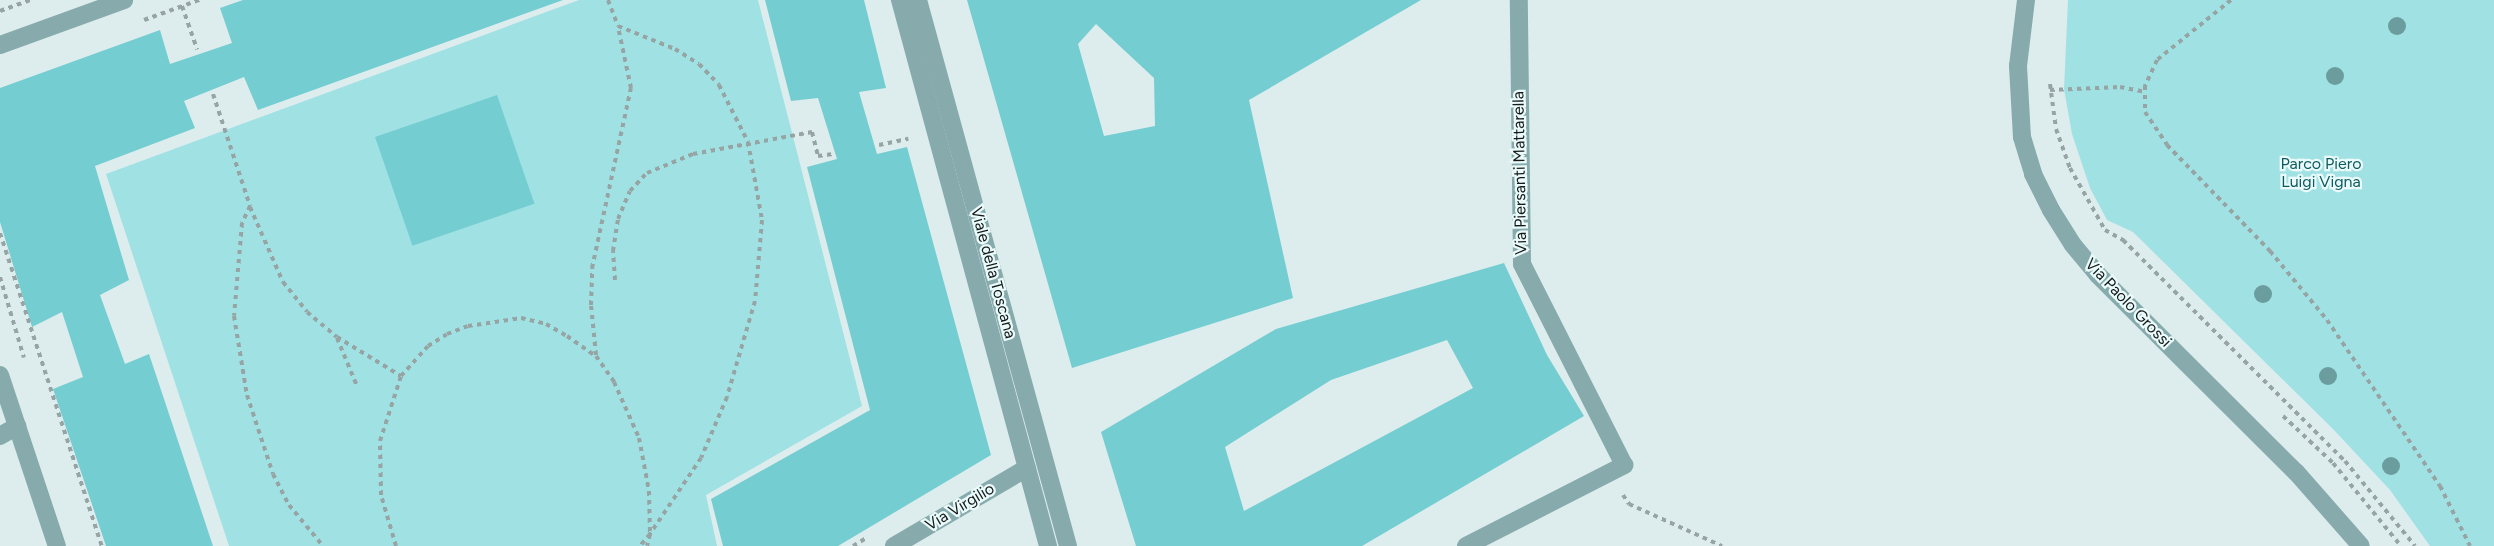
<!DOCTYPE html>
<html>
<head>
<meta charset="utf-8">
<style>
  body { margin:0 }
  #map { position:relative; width:2494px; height:546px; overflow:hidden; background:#ddedee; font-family:Figtree,sans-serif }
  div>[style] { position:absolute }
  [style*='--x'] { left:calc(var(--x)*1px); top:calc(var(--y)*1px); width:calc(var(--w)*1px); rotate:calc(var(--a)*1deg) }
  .green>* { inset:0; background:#a0e1e4 }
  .building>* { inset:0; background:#74cdd1; transform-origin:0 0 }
  .path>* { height:4px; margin-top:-2px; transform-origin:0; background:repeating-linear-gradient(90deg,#97a4a4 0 4.5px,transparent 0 9px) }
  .street>* { height:18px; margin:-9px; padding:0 9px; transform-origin:9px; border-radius:9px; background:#87aaac }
  .trees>* { width:18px; height:18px; margin:-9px; border-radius:50%; background:#6b9d9f }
  span { translate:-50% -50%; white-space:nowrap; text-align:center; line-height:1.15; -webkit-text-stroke:4.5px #ebfbfb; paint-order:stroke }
  .park-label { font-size:16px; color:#0d5b5f }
  .street-label { font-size:16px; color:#141a1a }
</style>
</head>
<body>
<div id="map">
  <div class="green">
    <div style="clip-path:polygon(579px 0,758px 0,862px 406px,706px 495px,717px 546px,229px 546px,106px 174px)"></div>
    <div style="clip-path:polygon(2068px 0,2494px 0,2494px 546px,2430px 546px,2390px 490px,2333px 429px,2133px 232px,2107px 220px,2090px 188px,2072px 134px,2064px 89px)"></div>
  </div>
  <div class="building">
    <div style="clip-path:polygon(243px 0,563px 0,258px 110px,244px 77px,184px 101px,195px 128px,95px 166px,129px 280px,100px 295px,125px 364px,149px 354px,213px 546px,106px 546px,53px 389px,83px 377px,62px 312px,32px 327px,0 222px,0 88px,160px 30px,170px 64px,232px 43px,220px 8px)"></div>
    <div style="clip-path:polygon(765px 0,864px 0,886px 88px,859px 92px,877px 154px,907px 147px,991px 455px,838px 546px,723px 546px,711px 499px,870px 410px,807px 167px,837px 159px,818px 98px,791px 101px)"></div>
    <div style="clip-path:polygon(evenodd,967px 0,1421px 0,1249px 100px,1293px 298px,1072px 368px,967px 0,1096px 24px,1154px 78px,1155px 126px,1104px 136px,1078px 44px,1096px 24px)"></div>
    <div style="left:497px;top:95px;width:115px;height:129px;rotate:71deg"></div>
    <div style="clip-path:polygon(evenodd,1504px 263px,1547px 355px,1584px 416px,1362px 546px,1136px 546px,1101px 432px,1276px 329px,1504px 263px,1447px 340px,1473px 388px,1244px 511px,1225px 447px,1331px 380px,1447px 340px)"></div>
  </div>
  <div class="path">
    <div style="--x:608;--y:0;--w:28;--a:69"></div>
    <div style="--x:618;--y:26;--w:61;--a:22"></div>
    <div style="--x:675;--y:49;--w:28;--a:32"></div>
    <div style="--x:699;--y:64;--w:29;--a:46"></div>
    <div style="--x:719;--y:85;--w:64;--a:63"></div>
    <div style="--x:748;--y:142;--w:79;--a:79.8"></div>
    <div style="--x:762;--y:220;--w:81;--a:94.9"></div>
    <div style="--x:755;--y:301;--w:100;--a:106.3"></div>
    <div style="--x:727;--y:397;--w:66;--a:113.1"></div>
    <div style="--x:701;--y:458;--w:92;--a:123.9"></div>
    <div style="--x:650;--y:534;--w:12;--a:104"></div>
    <div style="--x:2231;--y:0;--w:95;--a:141"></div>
    <div style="--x:2157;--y:60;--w:29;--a:115"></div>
    <div style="--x:2145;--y:86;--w:26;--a:90"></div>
    <div style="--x:2145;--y:112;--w:40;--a:56"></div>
    <div style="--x:2167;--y:145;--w:148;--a:45.8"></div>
    <div style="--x:2270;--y:251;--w:89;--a:50.4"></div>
    <div style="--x:2327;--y:320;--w:201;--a:55.8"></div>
    <div style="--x:2440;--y:486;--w:67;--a:63.4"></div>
    <div style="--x:182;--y:6;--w:46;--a:70.8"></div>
    <div style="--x:0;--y:11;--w:32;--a:-20"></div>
    <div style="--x:144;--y:20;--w:59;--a:-20"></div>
    <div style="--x:2050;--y:84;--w:45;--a:82.4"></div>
    <div style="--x:2056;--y:129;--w:41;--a:70.3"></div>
    <div style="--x:2070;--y:168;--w:71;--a:60.6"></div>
    <div style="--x:2105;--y:230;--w:21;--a:29"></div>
    <div style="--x:2123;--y:240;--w:313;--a:44.9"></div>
    <div style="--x:2345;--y:461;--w:110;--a:50.5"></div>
    <div style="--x:2050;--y:90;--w:70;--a:-2.5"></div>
    <div style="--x:2120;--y:87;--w:25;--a:11"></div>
    <div style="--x:213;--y:94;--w:118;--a:71.7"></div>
    <div style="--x:250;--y:206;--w:19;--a:115"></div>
    <div style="--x:242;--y:223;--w:93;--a:94.9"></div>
    <div style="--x:234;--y:316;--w:80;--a:80.7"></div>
    <div style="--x:247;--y:395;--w:83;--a:71.8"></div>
    <div style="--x:273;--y:474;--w:35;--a:63"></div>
    <div style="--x:289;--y:505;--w:53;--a:50.3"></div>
    <div style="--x:879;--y:145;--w:30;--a:-12"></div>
    <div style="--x:250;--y:207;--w:82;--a:66.3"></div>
    <div style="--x:283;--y:282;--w:38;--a:51"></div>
    <div style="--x:307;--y:312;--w:39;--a:40"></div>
    <div style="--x:337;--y:337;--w:75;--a:31.4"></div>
    <div style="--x:0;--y:233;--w:329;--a:72"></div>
    <div style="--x:0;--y:277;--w:84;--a:73.5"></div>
    <div style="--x:615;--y:280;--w:29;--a:-94"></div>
    <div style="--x:613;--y:251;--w:32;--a:-81"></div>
    <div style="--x:618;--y:219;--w:30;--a:-67"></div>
    <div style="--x:630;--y:191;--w:25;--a:-47"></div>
    <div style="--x:647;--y:173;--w:50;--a:-22.4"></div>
    <div style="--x:693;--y:154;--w:121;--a:-10.5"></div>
    <div style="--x:812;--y:132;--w:25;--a:76"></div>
    <div style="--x:818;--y:156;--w:15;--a:-8"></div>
    <div style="--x:337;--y:338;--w:52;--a:67.4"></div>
    <div style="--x:596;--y:355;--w:50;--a:-95.7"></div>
    <div style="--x:591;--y:305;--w:37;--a:-88"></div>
    <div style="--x:592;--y:268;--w:184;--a:-77.8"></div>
    <div style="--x:631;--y:88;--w:62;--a:-102"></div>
    <div style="--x:2283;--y:416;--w:69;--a:43.2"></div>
    <div style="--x:2333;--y:463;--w:107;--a:50.7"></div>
    <div style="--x:1623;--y:495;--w:11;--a:56"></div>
    <div style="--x:1629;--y:504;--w:102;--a:24.3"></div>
    <div style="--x:396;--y:546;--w:53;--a:-106.4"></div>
    <div style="--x:381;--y:495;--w:54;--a:-91.1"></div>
    <div style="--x:380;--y:441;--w:68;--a:-72.1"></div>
    <div style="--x:401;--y:376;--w:40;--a:-48"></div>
    <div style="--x:428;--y:346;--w:22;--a:-32"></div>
    <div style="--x:447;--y:334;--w:22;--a:-21"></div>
    <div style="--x:468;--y:326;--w:54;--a:-8.6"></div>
    <div style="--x:521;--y:318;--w:26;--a:13"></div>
    <div style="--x:546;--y:324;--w:24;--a:30"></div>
    <div style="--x:567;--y:336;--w:35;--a:35"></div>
    <div style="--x:596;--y:356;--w:32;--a:55"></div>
    <div style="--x:614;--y:382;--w:61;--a:65.9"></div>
    <div style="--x:639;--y:438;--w:54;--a:79.3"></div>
    <div style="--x:649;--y:491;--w:43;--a:88.7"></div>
    <div style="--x:650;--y:534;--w:16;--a:130"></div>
    <div style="--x:853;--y:546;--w:17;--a:-31"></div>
  </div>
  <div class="street">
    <div style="--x:900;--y:0;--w:566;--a:74.83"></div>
    <div style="--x:918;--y:0;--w:566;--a:74.64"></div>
    <div style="--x:2026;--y:0;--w:66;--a:96.9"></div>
    <div style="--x:2018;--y:66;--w:71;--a:86.8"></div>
    <div style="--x:2022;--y:137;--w:39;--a:73"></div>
    <div style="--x:2033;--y:174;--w:40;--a:63.4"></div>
    <div style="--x:2051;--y:210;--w:41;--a:57.8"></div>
    <div style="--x:2073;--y:245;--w:38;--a:50"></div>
    <div style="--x:2097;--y:274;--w:281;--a:44.9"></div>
    <div style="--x:2296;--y:472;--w:98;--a:48.7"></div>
    <div style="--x:0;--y:45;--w:132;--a:-19.9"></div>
    <div style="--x:0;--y:375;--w:180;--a:71.6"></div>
    <div style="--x:0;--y:436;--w:20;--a:-30"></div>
    <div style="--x:894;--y:546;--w:154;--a:-30.4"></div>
    <div style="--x:1466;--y:546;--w:178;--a:-27.1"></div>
    <div style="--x:1624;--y:465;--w:225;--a:-116.9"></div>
    <div style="--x:1522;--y:264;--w:264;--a:-90.7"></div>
  </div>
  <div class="trees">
    <div style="left:2397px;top:26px"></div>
    <div style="left:2335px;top:76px"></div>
    <div style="left:2263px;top:294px"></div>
    <div style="left:2328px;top:376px"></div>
    <div style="left:2391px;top:466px"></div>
  </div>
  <div class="park-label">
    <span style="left:2321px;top:173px">Parco Piero<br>Luigi Vigna</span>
  </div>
  <div class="street-label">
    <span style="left:1520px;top:173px;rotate:-91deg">Via Piersanti Mattarella</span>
    <span style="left:993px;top:273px;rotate:75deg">Viale della Toscana</span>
    <span style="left:2128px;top:303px;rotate:46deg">Via Paolo Grossi</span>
    <span style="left:960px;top:507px;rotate:-31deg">Via Virgilio</span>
  </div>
</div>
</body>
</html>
